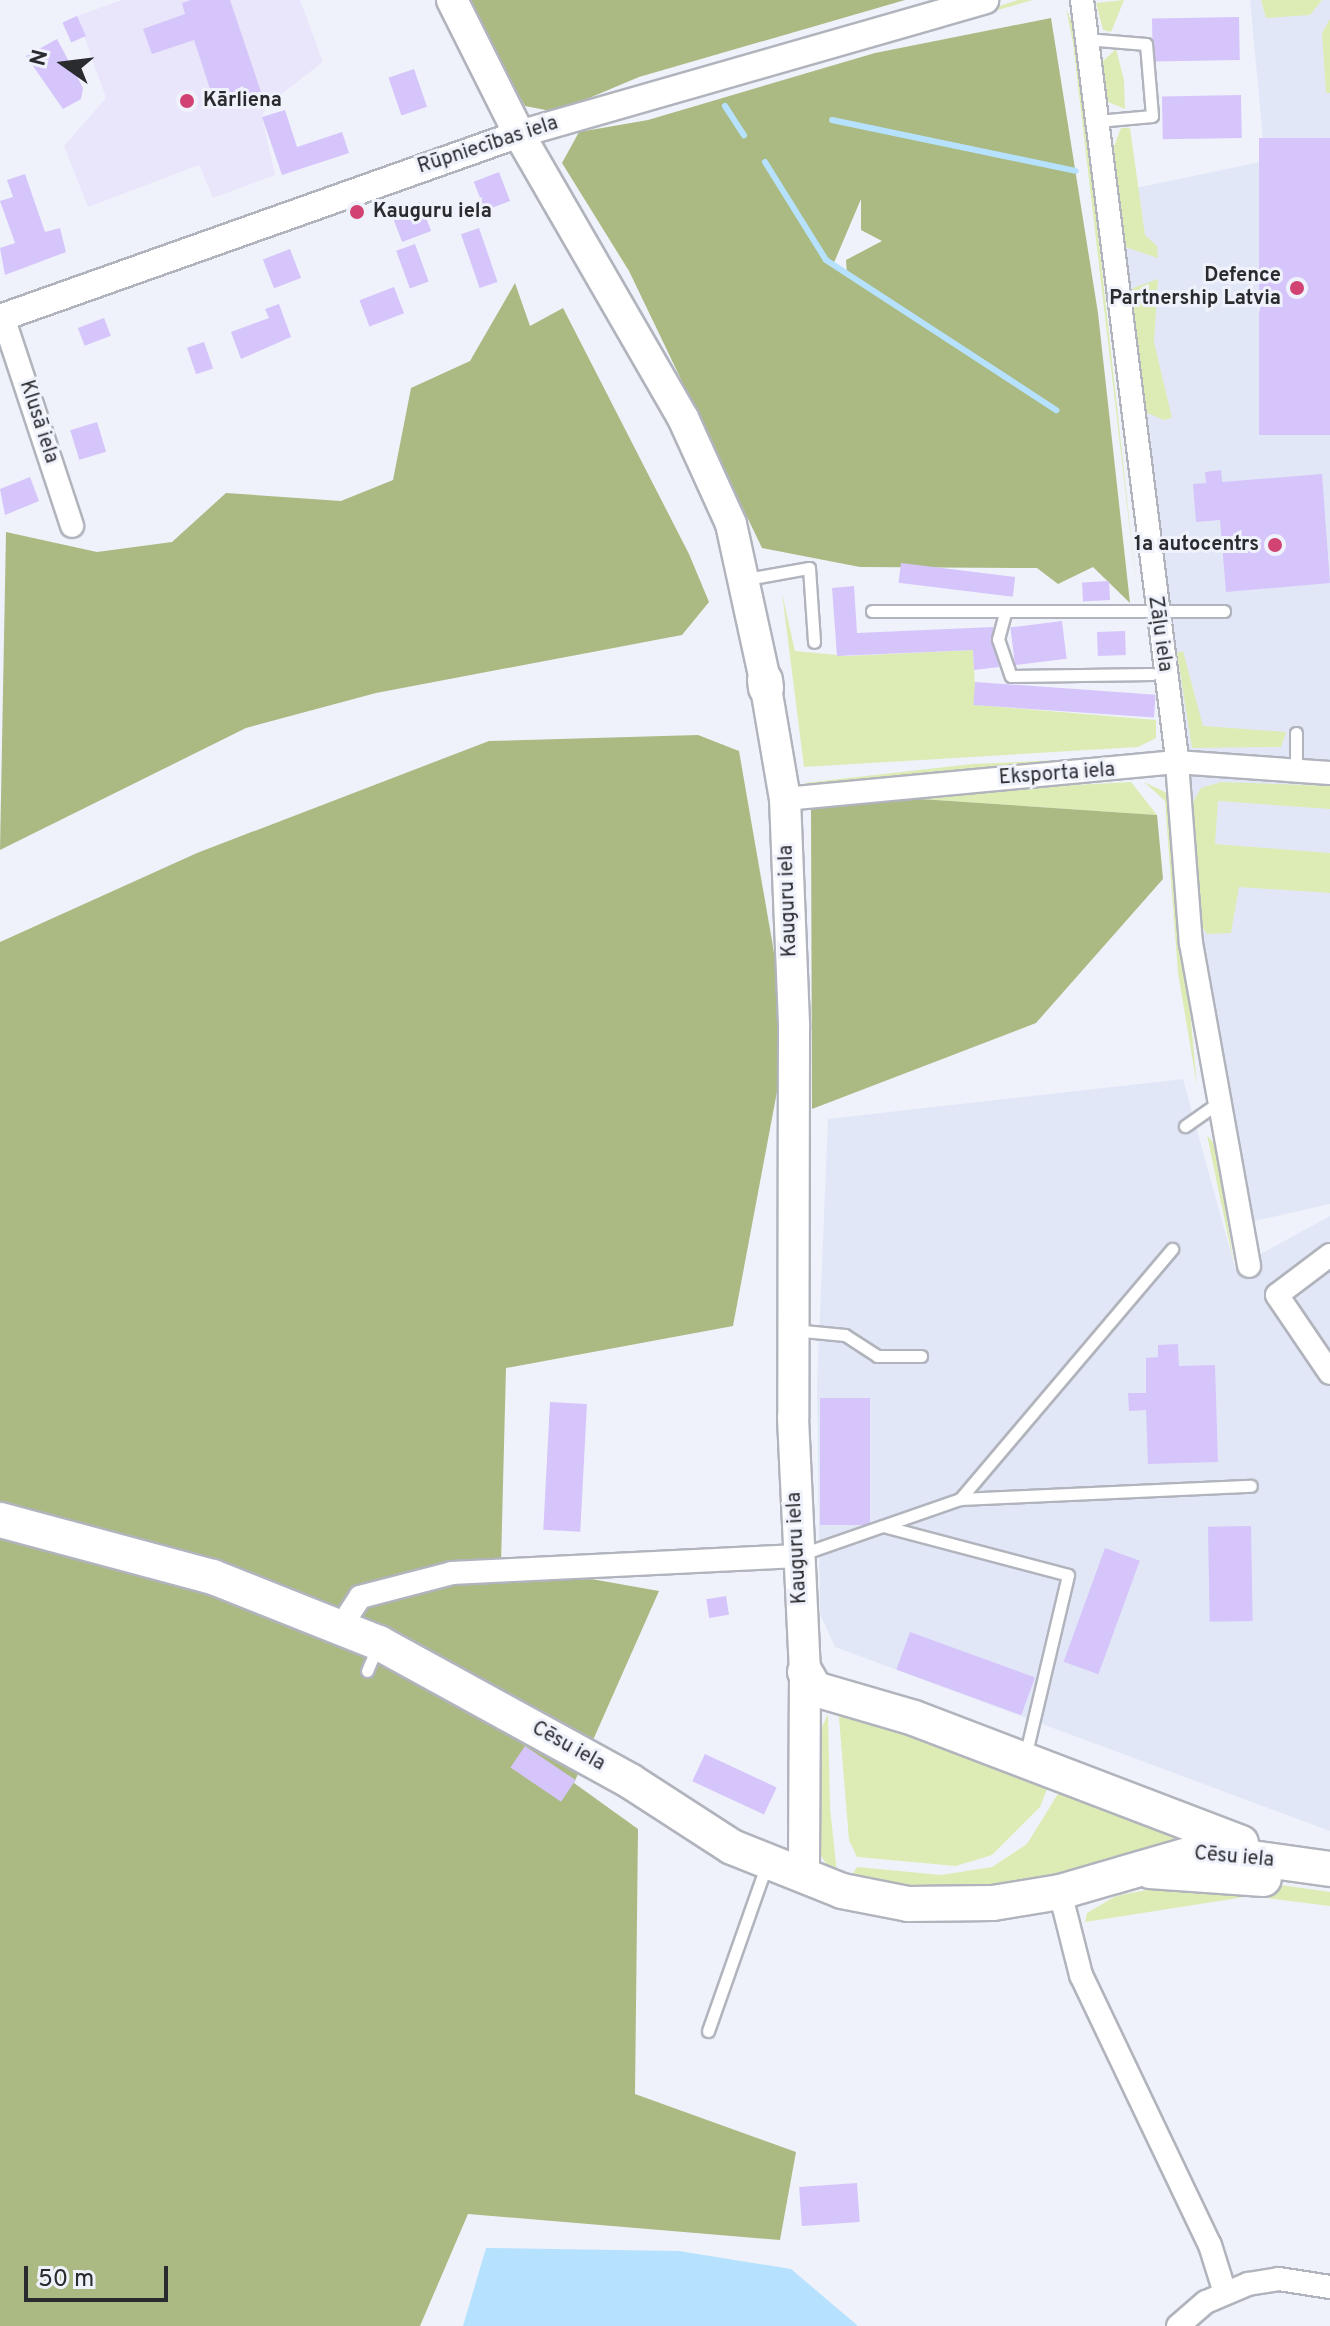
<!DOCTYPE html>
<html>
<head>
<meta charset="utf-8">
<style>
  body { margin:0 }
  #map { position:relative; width:1330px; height:2326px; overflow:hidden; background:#eff2fb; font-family:Overpass,sans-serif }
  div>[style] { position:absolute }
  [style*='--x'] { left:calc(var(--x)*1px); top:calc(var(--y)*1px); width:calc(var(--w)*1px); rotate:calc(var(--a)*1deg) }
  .built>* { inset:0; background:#e2e7f7 }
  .education>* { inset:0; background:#e9e5fb }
  .green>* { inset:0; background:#ddecb5 }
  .forest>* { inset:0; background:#abba83 }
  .water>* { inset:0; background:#b6e2ff }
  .stream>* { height:6px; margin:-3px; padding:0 3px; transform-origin:3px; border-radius:3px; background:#b6e2ff }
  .building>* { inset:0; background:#d5c5fb; transform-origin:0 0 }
  .roads { filter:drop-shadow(2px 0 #b1b4bc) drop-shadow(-2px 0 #b1b4bc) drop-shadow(0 2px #b1b4bc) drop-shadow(0 -2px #b1b4bc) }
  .service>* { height:11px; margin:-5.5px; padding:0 5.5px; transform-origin:5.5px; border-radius:5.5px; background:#fff }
  .minor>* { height:22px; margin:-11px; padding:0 11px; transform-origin:11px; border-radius:11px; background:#fff }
  .tertiary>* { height:26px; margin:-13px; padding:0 13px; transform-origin:13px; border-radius:13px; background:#fff }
  .secondary>* { height:30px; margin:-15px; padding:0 15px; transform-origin:15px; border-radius:15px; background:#fff }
  .primary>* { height:34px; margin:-17px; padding:0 17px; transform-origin:17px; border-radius:17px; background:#fff }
  .dots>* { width:22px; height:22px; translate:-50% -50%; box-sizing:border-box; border:4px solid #eff2fb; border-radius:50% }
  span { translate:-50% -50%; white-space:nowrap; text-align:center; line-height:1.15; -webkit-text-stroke:6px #eff2fb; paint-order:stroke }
  .poi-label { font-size:20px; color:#2a2b2f; font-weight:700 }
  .left { translate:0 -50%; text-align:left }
  .right { translate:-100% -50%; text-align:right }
  .street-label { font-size:20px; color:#2a2b2f }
  .north { position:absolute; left:24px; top:24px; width:80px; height:80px; -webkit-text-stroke:6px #eff2fb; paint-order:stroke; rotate:284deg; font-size:22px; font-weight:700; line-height:32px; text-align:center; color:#2a2b2f }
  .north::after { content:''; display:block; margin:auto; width:28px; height:36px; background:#2a2b2f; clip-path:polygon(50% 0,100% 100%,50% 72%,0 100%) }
  .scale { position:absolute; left:24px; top:2266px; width:144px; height:36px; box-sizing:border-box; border:4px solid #2a2b2f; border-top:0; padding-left:10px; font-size:24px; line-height:28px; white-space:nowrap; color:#2a2b2f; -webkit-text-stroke:6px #eff2fb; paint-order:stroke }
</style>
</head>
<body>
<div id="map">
  <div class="built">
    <div style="clip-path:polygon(1250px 0,1330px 0,1330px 1204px,1241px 1224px,1107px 194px,1265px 161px)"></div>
    <div style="clip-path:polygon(1183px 1079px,1235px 1268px,1330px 1216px,1330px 1831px,835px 1647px,820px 1614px,817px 1385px,828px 1119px)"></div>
  </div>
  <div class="education">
    <div style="clip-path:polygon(122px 0,300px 0,323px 62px,267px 105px,262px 117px,275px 175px,213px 198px,199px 165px,88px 207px,64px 146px,106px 98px,77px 16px)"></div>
  </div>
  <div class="green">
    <div style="clip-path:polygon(1018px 0,1033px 0,574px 130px,959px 19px)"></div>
    <div style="clip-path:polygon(1124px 0,1111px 32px,1103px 30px,1096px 3px)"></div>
    <div style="clip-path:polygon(1261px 0,1322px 0,1310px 15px,1266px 18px)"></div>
    <div style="clip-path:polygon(1066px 8px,1076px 32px,1138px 599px,1073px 43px)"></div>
    <div style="clip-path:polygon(1330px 19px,1330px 93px,1326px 93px,1322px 33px)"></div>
    <div style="clip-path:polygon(1116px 49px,1124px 80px,1125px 109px,1108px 102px,1103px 86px,1102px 62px)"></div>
    <div style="clip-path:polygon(1121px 128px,1130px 128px,1145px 235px,1157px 246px,1158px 258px,1125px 247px,1111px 154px)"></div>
    <div style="clip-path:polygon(1158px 279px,1154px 342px,1172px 418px,1164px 420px,1145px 412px,1139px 398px,1128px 301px,1133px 288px)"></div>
    <div style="clip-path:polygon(782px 593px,795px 651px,848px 656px,973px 650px,976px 705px,1156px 720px,1156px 738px,1138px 747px,804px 767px)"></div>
    <div style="clip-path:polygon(1183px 651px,1203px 726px,1286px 732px,1281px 747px,1192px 748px,1177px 653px)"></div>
    <div style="clip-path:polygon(1133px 757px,810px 785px,804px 783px,972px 764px)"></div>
    <div style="clip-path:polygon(1131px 782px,1157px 815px,920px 799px,811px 809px,983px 790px)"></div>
    <div style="clip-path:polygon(1144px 782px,1167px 793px,1172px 816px,1197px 1086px,1178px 973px,1165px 801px)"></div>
    <div style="clip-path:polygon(1221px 782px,1330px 786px,1330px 809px,1218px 801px,1215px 844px,1330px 853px,1330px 893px,1239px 887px,1231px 933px,1207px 934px,1199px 922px,1193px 802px,1201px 788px)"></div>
    <div style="clip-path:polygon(1207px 1135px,1216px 1146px,1234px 1265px)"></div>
    <div style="clip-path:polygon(838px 1706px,1051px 1779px,1040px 1807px,992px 1855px,956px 1866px,857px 1857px,849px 1840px)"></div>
    <div style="clip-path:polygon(828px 1714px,830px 1808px,838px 1882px,816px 1848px,817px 1738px)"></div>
    <div style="clip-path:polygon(1064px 1784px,1203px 1837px,1004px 1887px,931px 1892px,847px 1883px,857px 1867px,941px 1875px,992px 1867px,1027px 1844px)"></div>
    <div style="clip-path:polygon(1267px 1883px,1330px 1892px,1330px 1906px,1251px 1896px,1085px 1922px,1087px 1913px,1116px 1896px,1177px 1884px)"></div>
  </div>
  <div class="forest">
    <div style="clip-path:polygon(466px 0,905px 0,639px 77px,556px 112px,525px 106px)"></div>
    <div style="clip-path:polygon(evenodd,1051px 18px,1098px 313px,1130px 603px,1093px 567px,1058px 584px,1037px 568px,860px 567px,762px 548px,629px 271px,562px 163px,579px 132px,648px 120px,875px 53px,1051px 18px,861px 199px,861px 230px,882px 241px,846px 260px,847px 276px,833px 265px,861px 199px)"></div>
    <div style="clip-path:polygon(515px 283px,530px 326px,563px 308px,689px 554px,709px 602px,682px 635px,376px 693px,246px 728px,0 850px,6px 532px,97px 552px,172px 542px,226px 493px,341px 501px,393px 480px,411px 388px,470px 361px)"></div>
    <div style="clip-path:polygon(698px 735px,739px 751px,788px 1033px,733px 1326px,506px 1368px,501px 1563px,659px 1591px,574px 1783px,638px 1829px,635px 2094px,796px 2152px,780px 2240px,468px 2214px,420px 2326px,0 2326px,0 942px,197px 853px,489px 741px)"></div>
    <div style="clip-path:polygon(920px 799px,1157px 815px,1163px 879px,1036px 1023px,812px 1109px,811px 809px)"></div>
  </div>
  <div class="water">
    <div style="clip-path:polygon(486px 2248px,679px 2251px,791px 2269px,858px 2326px,463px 2326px)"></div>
  </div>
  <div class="stream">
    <div style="--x:725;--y:106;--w:35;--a:57"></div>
    <div style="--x:832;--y:120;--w:249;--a:11.8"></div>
    <div style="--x:765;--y:162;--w:115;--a:58.1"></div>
    <div style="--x:826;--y:260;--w:275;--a:33.1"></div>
  </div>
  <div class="building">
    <div style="clip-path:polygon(191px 0,230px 0,261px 92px,216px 107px,194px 40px,152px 54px,143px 29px,185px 14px,182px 3px)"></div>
    <div style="left:77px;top:16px;width:22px;height:16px;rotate:66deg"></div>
    <div style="left:1239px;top:17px;width:43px;height:87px;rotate:89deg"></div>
    <div style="clip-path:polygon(57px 39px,83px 88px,81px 99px,63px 109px,26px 56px)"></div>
    <div style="left:414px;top:69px;width:40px;height:27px;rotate:71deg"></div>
    <div style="left:1241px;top:95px;width:43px;height:79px;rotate:89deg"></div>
    <div style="clip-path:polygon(285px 110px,297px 147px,342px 132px,349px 153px,282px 175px,262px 117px)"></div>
    <div style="left:1330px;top:138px;width:297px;height:71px;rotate:90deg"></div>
    <div style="left:499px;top:172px;width:31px;height:27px;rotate:69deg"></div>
    <div style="clip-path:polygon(25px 174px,45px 232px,60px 228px,66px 252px,5px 275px,0 248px,15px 243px,0 201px,13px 197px,7px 180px)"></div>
    <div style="left:420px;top:202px;width:31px;height:31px;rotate:69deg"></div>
    <div style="left:479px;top:228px;width:57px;height:19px;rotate:71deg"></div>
    <div style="left:415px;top:244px;width:40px;height:20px;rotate:70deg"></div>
    <div style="left:290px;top:249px;width:31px;height:29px;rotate:69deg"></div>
    <div style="left:394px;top:287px;width:28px;height:37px;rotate:69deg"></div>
    <div style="clip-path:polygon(279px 304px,291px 337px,241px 359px,231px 332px,269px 318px,265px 309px)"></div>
    <div style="left:104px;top:318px;width:19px;height:28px;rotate:69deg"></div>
    <div style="left:204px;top:342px;width:28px;height:18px;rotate:71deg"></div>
    <div style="left:97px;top:422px;width:31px;height:28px;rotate:73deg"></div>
    <div style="clip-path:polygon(1221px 470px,1222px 482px,1322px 474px,1330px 583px,1226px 592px,1220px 520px,1196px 522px,1193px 484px,1206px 483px,1205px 472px)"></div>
    <div style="clip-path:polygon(30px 477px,39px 501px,5px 515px,0 489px)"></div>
    <div style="left:901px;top:563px;width:115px;height:20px;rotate:7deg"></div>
    <div style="left:1109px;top:581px;width:19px;height:27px;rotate:87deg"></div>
    <div style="clip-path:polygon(854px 586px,857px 633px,993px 627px,999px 667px,974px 670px,973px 650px,837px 656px,832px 588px)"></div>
    <div style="left:1062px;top:621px;width:38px;height:52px;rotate:83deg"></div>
    <div style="left:1125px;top:631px;width:24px;height:28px;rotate:88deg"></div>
    <div style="left:975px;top:682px;width:181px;height:23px;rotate:4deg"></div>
    <div style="clip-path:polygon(1178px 1344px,1179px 1366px,1215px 1365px,1218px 1462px,1148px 1464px,1146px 1410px,1129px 1411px,1128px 1393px,1146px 1393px,1146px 1358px,1158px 1357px,1158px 1345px)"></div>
    <div style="left:820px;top:1398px;width:50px;height:127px"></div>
    <div style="left:550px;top:1402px;width:37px;height:128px;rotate:3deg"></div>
    <div style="left:1251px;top:1526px;width:95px;height:43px;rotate:89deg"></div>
    <div style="left:1105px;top:1548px;width:37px;height:121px;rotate:20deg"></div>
    <div style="left:726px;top:1596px;width:19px;height:20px;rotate:81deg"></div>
    <div style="left:910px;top:1632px;width:133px;height:40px;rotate:20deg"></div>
    <div style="left:525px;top:1746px;width:61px;height:26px;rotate:34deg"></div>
    <div style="left:705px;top:1754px;width:79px;height:30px;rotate:25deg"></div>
    <div style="left:857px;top:2183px;width:39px;height:58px;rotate:86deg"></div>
  </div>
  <div class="roads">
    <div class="service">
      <div style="--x:1086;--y:39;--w:60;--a:4.8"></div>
      <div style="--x:1146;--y:44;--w:72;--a:85.2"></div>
      <div style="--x:1152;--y:116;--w:55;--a:174.8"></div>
      <div style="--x:747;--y:579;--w:63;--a:-10.1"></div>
      <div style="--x:809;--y:568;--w:74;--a:86.1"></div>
      <div style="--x:872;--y:611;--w:352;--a:0"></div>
      <div style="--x:1005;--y:613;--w:27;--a:105"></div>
      <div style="--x:998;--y:639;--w:39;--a:71"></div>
      <div style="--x:1011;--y:676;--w:141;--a:-0.8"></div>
      <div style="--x:1296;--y:733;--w:37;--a:90"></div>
      <div style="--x:1185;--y:1126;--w:39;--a:-35"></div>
      <div style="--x:793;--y:1330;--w:52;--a:5.5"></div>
      <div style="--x:845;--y:1335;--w:38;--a:33"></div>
      <div style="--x:877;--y:1356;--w:44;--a:0"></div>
      <div style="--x:960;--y:1499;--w:291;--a:-2.6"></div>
      <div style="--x:883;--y:1526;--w:191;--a:14.8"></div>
      <div style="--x:1068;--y:1575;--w:187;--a:103.3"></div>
      <div style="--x:802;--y:1554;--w:167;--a:-19.2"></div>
      <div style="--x:960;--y:1499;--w:328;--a:-49.7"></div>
      <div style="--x:367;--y:1671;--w:26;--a:-67"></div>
      <div style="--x:708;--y:2031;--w:175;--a:-70.6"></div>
    </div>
    <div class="minor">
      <div style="--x:1082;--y:0;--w:756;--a:82.86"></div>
      <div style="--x:1176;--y:750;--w:194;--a:85.6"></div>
      <div style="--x:1191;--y:943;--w:328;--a:79.8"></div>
      <div style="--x:3;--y:317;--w:220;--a:71.7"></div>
      <div style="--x:785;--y:799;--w:393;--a:-5.4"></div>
      <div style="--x:1176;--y:762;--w:154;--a:4.1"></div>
      <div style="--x:1330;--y:1255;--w:66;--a:143"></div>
      <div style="--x:1277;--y:1295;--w:94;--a:55.8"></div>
      <div style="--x:340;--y:1628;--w:37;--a:-57"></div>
      <div style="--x:360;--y:1597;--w:95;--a:-14.6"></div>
      <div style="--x:452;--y:1573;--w:345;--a:-2.8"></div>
      <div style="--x:1060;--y:1892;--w:86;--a:75.8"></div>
      <div style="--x:1081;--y:1975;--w:299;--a:64.5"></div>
      <div style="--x:1210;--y:2245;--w:50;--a:72.6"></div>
      <div style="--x:1178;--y:2326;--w:37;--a:-41"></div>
      <div style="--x:1206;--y:2302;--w:46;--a:-23.2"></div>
      <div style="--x:1248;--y:2284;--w:31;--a:-9"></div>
      <div style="--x:1279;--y:2279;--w:52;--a:8.9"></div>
    </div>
    <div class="tertiary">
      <div style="--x:0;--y:318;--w:551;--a:-19.52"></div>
      <div style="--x:519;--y:134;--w:485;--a:-16"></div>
    </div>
    <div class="secondary">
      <div style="--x:452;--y:0;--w:150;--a:63.4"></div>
      <div style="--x:519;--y:134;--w:328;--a:60"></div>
      <div style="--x:683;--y:418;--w:116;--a:65.6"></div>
      <div style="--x:731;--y:524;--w:160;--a:77.7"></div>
      <div style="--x:766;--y:688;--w:113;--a:80.3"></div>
      <div style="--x:785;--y:799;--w:229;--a:87.7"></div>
      <div style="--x:794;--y:1028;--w:390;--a:90.1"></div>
      <div style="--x:793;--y:1418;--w:254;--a:87.3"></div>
      <div style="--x:805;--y:1672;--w:205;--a:90.3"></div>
    </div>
    <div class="primary">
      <div style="--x:765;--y:680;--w:8;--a:83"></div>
      <div style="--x:0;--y:1520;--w:220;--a:15"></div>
      <div style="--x:213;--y:1577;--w:179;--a:21.7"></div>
      <div style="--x:379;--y:1643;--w:286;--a:28.8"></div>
      <div style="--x:630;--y:1781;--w:121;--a:32.9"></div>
      <div style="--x:732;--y:1847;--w:118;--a:21.8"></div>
      <div style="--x:842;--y:1891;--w:67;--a:11.1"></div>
      <div style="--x:908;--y:1904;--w:85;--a:-0.7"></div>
      <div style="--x:993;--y:1903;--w:68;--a:-9.3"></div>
      <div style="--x:1060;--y:1892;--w:147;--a:-16.2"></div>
      <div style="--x:1201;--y:1851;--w:130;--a:7.9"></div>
      <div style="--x:805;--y:1672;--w:20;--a:60"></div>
      <div style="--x:815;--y:1689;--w:103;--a:16.3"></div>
      <div style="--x:914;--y:1718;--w:350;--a:20.9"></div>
      <div style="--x:1150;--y:1871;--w:114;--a:4"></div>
    </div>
  </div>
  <div class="dots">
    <div style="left:187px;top:101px;background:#d14372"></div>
    <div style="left:357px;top:212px;background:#d14372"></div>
    <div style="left:1297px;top:288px;background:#d14372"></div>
    <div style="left:1275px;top:545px;background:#d14372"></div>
  </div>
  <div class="poi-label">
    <span class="left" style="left:203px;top:101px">Kārliena</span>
    <span class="left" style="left:373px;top:212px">Kauguru iela</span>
    <span class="right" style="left:1281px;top:288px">Defence<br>Partnership Latvia</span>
    <span class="right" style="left:1259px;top:545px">1a autocentrs</span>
  </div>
  <div class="street-label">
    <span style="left:488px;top:146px;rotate:-18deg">Rūpniecības iela</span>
    <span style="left:38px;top:422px;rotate:72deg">Klusā iela</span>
    <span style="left:1159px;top:634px;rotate:82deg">Zāļu iela</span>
    <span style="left:1057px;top:775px;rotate:-4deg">Eksporta iela</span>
    <span style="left:789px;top:901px;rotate:-92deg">Kauguru iela</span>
    <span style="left:798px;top:1548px;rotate:-93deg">Kauguru iela</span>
    <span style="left:568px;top:1747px;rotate:29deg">Cēsu iela</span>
    <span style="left:1234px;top:1858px;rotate:5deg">Cēsu iela</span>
  </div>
  <div class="north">N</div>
  <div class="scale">50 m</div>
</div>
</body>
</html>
